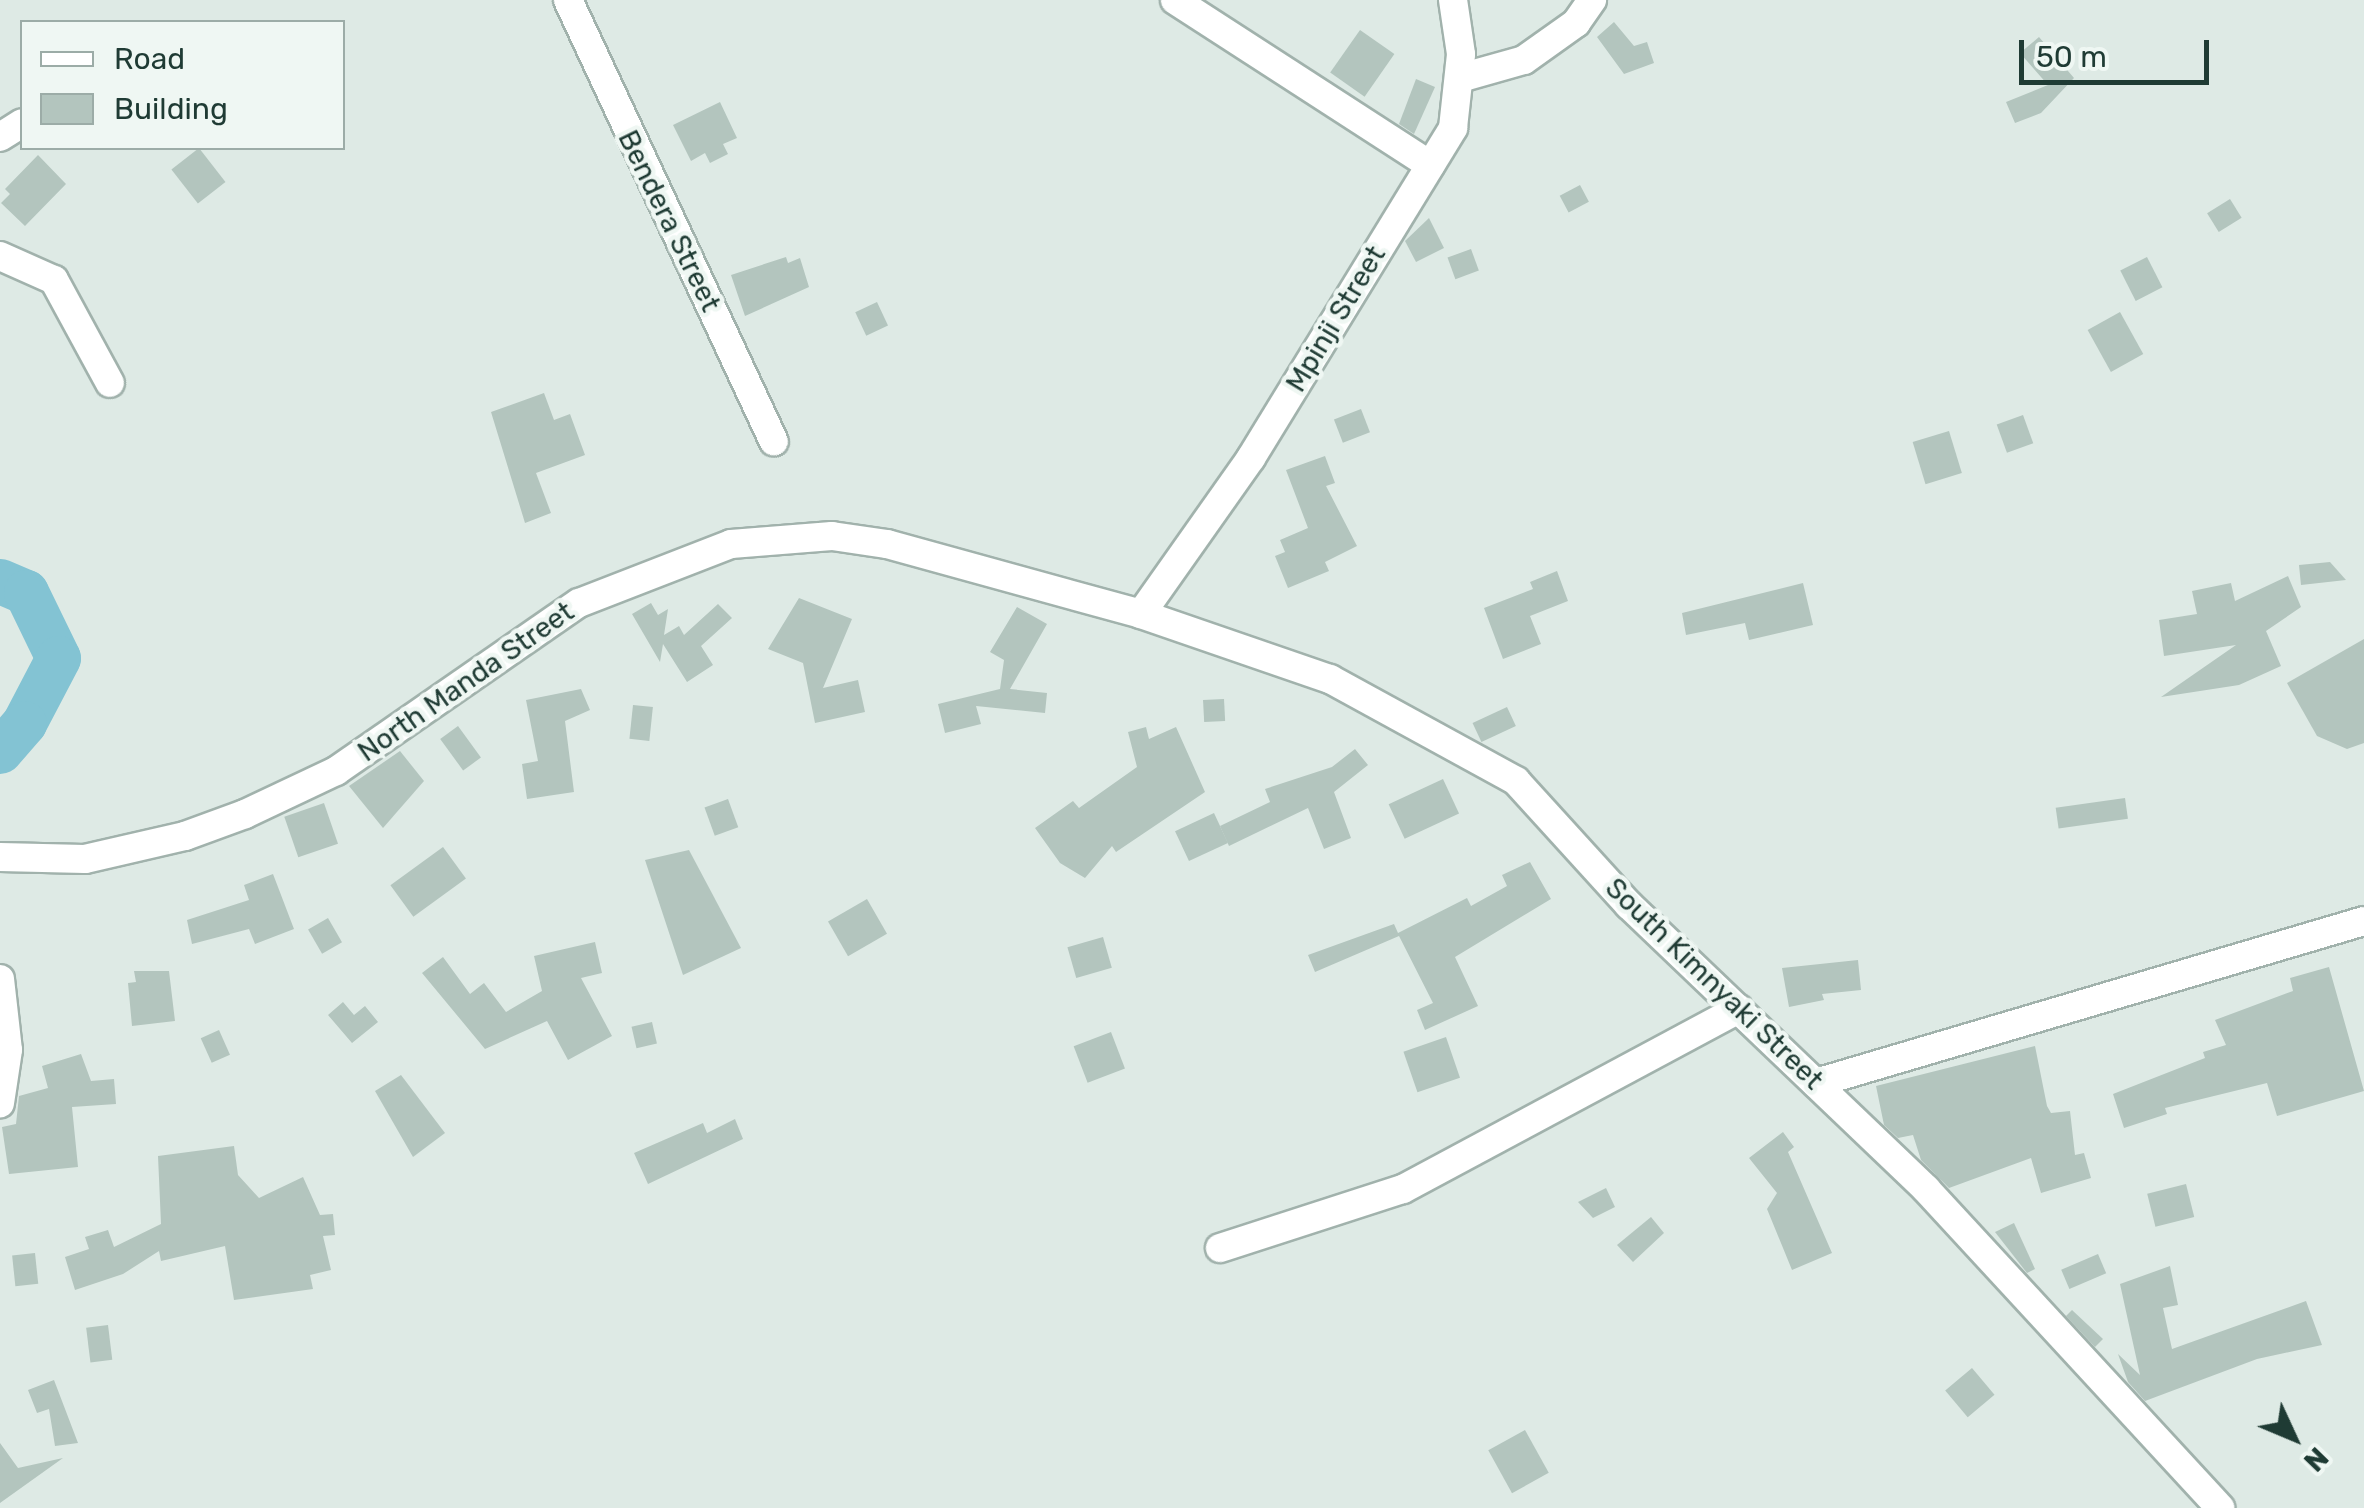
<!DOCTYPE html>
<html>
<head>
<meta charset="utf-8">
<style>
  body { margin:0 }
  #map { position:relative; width:2364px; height:1508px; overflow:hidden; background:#deeae5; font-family:Rubik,sans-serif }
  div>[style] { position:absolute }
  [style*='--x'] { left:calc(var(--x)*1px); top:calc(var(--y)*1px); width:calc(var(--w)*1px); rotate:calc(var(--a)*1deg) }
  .river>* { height:45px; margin:-22.5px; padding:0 22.5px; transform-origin:22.5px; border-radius:22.5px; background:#83c3d3 }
  .building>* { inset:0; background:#b3c5be; transform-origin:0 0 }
  .roads { filter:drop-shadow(2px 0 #a1b2ac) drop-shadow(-2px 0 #a1b2ac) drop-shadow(0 2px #a1b2ac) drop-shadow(0 -2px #a1b2ac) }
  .street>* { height:28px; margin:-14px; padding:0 14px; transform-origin:14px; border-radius:14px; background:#fff }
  span { translate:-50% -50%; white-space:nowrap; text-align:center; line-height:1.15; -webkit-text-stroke:9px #eff7f3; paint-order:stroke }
  .street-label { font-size:28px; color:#1f3b34 }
  .legend { position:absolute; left:20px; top:20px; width:325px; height:130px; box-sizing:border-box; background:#eff7f3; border:2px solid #9caca7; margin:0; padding:12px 18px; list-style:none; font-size:30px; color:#1f3b34 }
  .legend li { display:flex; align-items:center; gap:20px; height:50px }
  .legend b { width:50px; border:2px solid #9caca7 }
  .north { position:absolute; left:2244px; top:1388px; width:100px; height:100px; -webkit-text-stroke:8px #eff7f3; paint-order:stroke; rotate:134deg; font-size:28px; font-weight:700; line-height:40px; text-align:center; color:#1f3b34 }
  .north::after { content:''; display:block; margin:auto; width:35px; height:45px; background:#1f3b34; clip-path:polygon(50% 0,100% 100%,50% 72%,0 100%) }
  .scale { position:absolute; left:2019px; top:40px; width:190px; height:45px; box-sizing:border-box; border:5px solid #1f3b34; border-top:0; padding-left:12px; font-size:30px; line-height:35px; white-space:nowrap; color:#1f3b34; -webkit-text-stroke:8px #eff7f3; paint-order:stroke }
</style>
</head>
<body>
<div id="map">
  <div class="river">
    <div style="--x:0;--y:581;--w:28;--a:23"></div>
    <div style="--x:26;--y:592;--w:73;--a:64.1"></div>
    <div style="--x:58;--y:658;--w:73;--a:117.6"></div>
    <div style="--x:24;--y:723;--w:37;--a:131"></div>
  </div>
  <div class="building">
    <div style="clip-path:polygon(1614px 22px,1634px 46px,1647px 42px,1654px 63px,1624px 74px,1597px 37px)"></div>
    <div style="left:1360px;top:30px;width:42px;height:52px;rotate:35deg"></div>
    <div style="clip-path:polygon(2039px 37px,2074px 78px,2041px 113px,2015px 123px,2006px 102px,2048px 85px,2020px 53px)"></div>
    <div style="clip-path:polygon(1416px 79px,1435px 87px,1414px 134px,1399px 124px)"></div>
    <div style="clip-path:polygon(720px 102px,737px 138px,723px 144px,728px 154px,710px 163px,705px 153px,691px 161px,673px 125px)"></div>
    <div style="left:199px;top:148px;width:43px;height:35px;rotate:52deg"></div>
    <div style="clip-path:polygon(38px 155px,66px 184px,25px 226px,1px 203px,10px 194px,5px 189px)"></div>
    <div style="left:1580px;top:185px;width:19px;height:23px;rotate:62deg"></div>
    <div style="left:2230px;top:199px;width:22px;height:27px;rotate:58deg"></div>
    <div style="clip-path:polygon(1429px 218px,1444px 248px,1416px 262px,1405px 241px)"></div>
    <div style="left:1471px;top:249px;width:23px;height:25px;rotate:70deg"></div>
    <div style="clip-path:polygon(786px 257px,788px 263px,800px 258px,809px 287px,745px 316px,731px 275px)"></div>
    <div style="left:2147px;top:257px;width:34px;height:30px;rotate:63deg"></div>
    <div style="left:877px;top:302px;width:26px;height:24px;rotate:65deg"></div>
    <div style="left:2120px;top:312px;width:48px;height:37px;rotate:61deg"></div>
    <div style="clip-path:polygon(544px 393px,554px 420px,570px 414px,585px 455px,536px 473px,551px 513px,525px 523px,491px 412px)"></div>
    <div style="left:1361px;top:409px;width:25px;height:29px;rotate:69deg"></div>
    <div style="left:2023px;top:415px;width:30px;height:28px;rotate:70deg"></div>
    <div style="left:1949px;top:431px;width:44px;height:38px;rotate:73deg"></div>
    <div style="clip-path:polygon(1325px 456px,1335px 483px,1326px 486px,1357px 546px,1325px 562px,1329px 571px,1288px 588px,1275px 556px,1285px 552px,1280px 540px,1308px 528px,1286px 470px)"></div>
    <div style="clip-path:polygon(2330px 562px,2346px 580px,2301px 585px,2299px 565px)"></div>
    <div style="clip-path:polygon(1557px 571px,1568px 601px,1530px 616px,1541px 644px,1503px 659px,1484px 608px,1533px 589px,1530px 582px)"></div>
    <div style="clip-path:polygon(2288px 576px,2301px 607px,2266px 631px,2281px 666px,2239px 685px,2161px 697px,2236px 645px,2164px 656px,2159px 620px,2197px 614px,2192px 591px,2231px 583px,2235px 601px)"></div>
    <div style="clip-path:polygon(1803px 583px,1813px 625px,1749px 640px,1745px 623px,1686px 635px,1682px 613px)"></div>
    <div style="clip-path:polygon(799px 598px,852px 619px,823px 688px,858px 680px,865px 712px,815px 723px,803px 663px,768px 649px)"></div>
    <div style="clip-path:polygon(651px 603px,658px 615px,668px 609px,664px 635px,679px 626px,684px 635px,718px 604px,732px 618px,701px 646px,713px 665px,687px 682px,663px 644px,660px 662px,632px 614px)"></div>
    <div style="clip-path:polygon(1017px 607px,1047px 624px,1010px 689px,1047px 693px,1045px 713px,976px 706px,981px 724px,945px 733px,938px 704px,1000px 689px,1004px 660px,990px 652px)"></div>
    <div style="clip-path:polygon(2364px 639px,2364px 743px,2347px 749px,2317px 736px,2287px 683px)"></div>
    <div style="clip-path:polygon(581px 689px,590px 710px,565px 721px,574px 792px,527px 799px,522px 764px,538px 761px,526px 700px)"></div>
    <div style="left:1224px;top:699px;width:22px;height:21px;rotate:87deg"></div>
    <div style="left:633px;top:705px;width:20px;height:34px;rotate:6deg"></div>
    <div style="left:1507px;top:707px;width:21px;height:38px;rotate:65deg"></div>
    <div style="left:458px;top:726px;width:39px;height:22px;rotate:54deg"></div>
    <div style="clip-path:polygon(1146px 727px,1149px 739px,1176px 727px,1205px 792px,1116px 852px,1112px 846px,1085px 878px,1060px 863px,1035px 828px,1073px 801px,1079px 808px,1137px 767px,1128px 732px)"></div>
    <div style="clip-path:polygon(1355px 749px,1368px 765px,1334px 792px,1351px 838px,1324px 849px,1308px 808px,1229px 846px,1220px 826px,1270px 802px,1265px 789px,1332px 767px)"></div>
    <div style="clip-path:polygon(400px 751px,424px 781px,383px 828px,349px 786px)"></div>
    <div style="left:1443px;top:779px;width:38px;height:60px;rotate:65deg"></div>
    <div style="left:2125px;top:798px;width:21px;height:70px;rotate:82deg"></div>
    <div style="left:728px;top:799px;width:30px;height:25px;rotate:70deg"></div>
    <div style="left:324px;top:803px;width:43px;height:42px;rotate:71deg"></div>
    <div style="left:1214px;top:813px;width:33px;height:43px;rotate:65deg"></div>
    <div style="left:443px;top:847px;width:39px;height:65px;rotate:54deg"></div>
    <div style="clip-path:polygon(689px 850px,741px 948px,683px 975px,645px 860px)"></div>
    <div style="clip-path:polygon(1530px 862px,1551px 899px,1455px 957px,1478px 1006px,1425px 1030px,1417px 1010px,1433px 1003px,1399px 936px,1315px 972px,1308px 955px,1394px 924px,1398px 933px,1467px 898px,1471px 906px,1507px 886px,1502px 875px)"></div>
    <div style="clip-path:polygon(273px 874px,294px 929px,255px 944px,249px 929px,192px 944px,187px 920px,249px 900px,244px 885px)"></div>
    <div style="left:867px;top:899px;width:40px;height:45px;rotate:60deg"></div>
    <div style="left:328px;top:918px;width:28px;height:23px;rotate:60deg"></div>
    <div style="left:1103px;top:937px;width:32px;height:37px;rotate:74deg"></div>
    <div style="clip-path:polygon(595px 942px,602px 973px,581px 978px,612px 1036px,568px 1060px,547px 1021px,485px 1049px,422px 973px,443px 957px,470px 994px,484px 983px,506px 1012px,542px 991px,534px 956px)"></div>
    <div style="clip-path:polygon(1858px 960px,1861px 990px,1822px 994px,1824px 1000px,1789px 1007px,1782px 968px)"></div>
    <div style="clip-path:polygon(2329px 967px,2364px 1091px,2277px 1116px,2267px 1083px,2165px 1108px,2167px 1114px,2124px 1128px,2113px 1094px,2205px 1058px,2203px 1052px,2226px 1045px,2215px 1020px,2293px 991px,2290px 978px)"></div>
    <div style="clip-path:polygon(134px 971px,169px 971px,175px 1021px,132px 1026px,128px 983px,136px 982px)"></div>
    <div style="clip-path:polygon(343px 1002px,354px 1015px,365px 1006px,378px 1022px,352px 1043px,328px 1015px)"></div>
    <div style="left:652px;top:1022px;width:22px;height:21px;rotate:77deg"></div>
    <div style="left:219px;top:1030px;width:27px;height:20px;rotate:66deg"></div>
    <div style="left:1111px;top:1032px;width:39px;height:40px;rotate:69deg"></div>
    <div style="left:1446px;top:1037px;width:43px;height:45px;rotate:71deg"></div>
    <div style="clip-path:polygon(2035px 1046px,2047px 1106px,2051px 1113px,2070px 1111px,2075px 1155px,2084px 1153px,2091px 1178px,2041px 1193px,2031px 1158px,1949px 1188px,1921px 1160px,1913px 1135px,1898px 1138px,1884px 1125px,1876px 1086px)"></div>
    <div style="clip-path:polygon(81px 1054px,91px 1081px,114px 1079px,116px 1104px,72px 1107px,78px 1167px,9px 1174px,2px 1127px,16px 1124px,19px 1096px,48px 1088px,42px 1066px)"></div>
    <div style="clip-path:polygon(401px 1075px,445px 1133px,413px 1157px,375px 1091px)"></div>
    <div style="clip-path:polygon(735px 1119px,743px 1139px,648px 1184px,634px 1153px,703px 1123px,707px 1133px)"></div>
    <div style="clip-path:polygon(1783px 1132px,1794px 1147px,1788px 1152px,1832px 1253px,1792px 1270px,1767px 1209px,1777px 1193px,1749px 1158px)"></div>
    <div style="clip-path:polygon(234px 1146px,238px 1175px,259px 1198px,303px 1177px,320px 1215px,333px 1214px,335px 1235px,323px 1236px,331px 1270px,310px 1275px,313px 1289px,234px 1300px,225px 1246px,161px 1261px,159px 1251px,123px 1274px,75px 1290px,65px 1257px,89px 1249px,85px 1237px,108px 1230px,114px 1247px,161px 1224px,158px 1156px)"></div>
    <div style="left:2186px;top:1184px;width:34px;height:40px;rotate:76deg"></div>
    <div style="clip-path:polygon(1606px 1188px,1615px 1207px,1593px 1218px,1578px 1202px)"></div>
    <div style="clip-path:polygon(1651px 1217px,1664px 1233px,1633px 1262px,1617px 1245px)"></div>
    <div style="clip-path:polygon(2014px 1223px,2035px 1269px,2027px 1273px,1995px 1232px)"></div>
    <div style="left:35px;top:1253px;width:31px;height:23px;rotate:84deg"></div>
    <div style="left:2098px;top:1254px;width:21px;height:40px;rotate:67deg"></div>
    <div style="clip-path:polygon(2170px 1266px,2178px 1305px,2163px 1308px,2172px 1349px,2306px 1301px,2322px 1345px,2257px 1359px,2145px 1401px,2128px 1382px,2118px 1354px,2140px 1375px,2120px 1284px)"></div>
    <div style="clip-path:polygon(2072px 1310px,2103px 1339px,2095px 1347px,2066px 1316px)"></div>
    <div style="left:108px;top:1325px;width:35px;height:22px;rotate:83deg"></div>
    <div style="left:1972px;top:1368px;width:35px;height:35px;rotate:50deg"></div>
    <div style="clip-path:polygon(54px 1380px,78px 1443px,55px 1446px,49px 1409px,37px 1413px,28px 1390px)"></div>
    <div style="left:1525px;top:1430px;width:49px;height:42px;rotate:61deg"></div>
    <div style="clip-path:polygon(0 1443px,18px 1468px,63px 1458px,0 1503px)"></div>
  </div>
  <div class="roads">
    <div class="street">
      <div style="--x:568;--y:0;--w:487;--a:65"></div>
      <div style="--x:1175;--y:0;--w:304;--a:32.9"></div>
      <div style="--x:1460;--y:78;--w:66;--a:-15.7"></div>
      <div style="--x:1524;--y:60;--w:64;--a:-35.4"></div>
      <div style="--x:1576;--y:23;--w:28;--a:-55"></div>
      <div style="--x:0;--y:137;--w:26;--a:-32"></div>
      <div style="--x:0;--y:256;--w:59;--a:24"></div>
      <div style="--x:54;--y:280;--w:117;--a:61.5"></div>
      <div style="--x:1141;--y:614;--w:191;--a:-54.8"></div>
      <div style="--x:1251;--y:458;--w:387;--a:-58.5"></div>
      <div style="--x:1453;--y:128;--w:74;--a:-83.8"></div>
      <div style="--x:1461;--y:54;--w:55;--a:-98.4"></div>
      <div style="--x:0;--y:857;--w:85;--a:1.3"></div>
      <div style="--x:85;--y:859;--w:103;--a:-13"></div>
      <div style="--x:185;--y:836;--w:64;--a:-20.1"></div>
      <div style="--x:245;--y:814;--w:101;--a:-25.3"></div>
      <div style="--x:336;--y:771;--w:295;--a:-34.7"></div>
      <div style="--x:579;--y:603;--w:163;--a:-21.2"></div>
      <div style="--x:731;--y:544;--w:101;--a:-4.5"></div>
      <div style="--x:832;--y:536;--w:56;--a:8.3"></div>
      <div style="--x:887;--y:544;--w:263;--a:15.4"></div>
      <div style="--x:1141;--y:614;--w:200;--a:19"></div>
      <div style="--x:1330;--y:679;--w:212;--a:28.7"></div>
      <div style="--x:1516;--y:781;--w:168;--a:47.7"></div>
      <div style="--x:1629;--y:905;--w:411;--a:43.7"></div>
      <div style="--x:1926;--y:1189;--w:434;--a:47.3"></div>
      <div style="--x:0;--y:979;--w:71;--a:83.6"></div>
      <div style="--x:8;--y:1050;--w:54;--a:98.6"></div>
      <div style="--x:1816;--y:1083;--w:571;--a:-16.47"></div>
      <div style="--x:1220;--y:1248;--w:192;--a:-17.9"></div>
      <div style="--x:1403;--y:1189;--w:381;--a:-28.2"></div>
    </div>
  </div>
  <div class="street-label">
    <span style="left:669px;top:221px;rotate:64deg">Bendera Street</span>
    <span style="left:1336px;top:319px;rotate:-59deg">Mpinji Street</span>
    <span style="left:466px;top:682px;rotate:-35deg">North Manda Street</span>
    <span style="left:1714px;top:984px;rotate:44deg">South Kimnyaki Street</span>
  </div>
  <ul class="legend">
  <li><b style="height:12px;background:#fff"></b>Road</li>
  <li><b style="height:28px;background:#b3c5be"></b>Building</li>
  </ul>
  <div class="north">N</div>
  <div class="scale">50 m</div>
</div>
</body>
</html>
